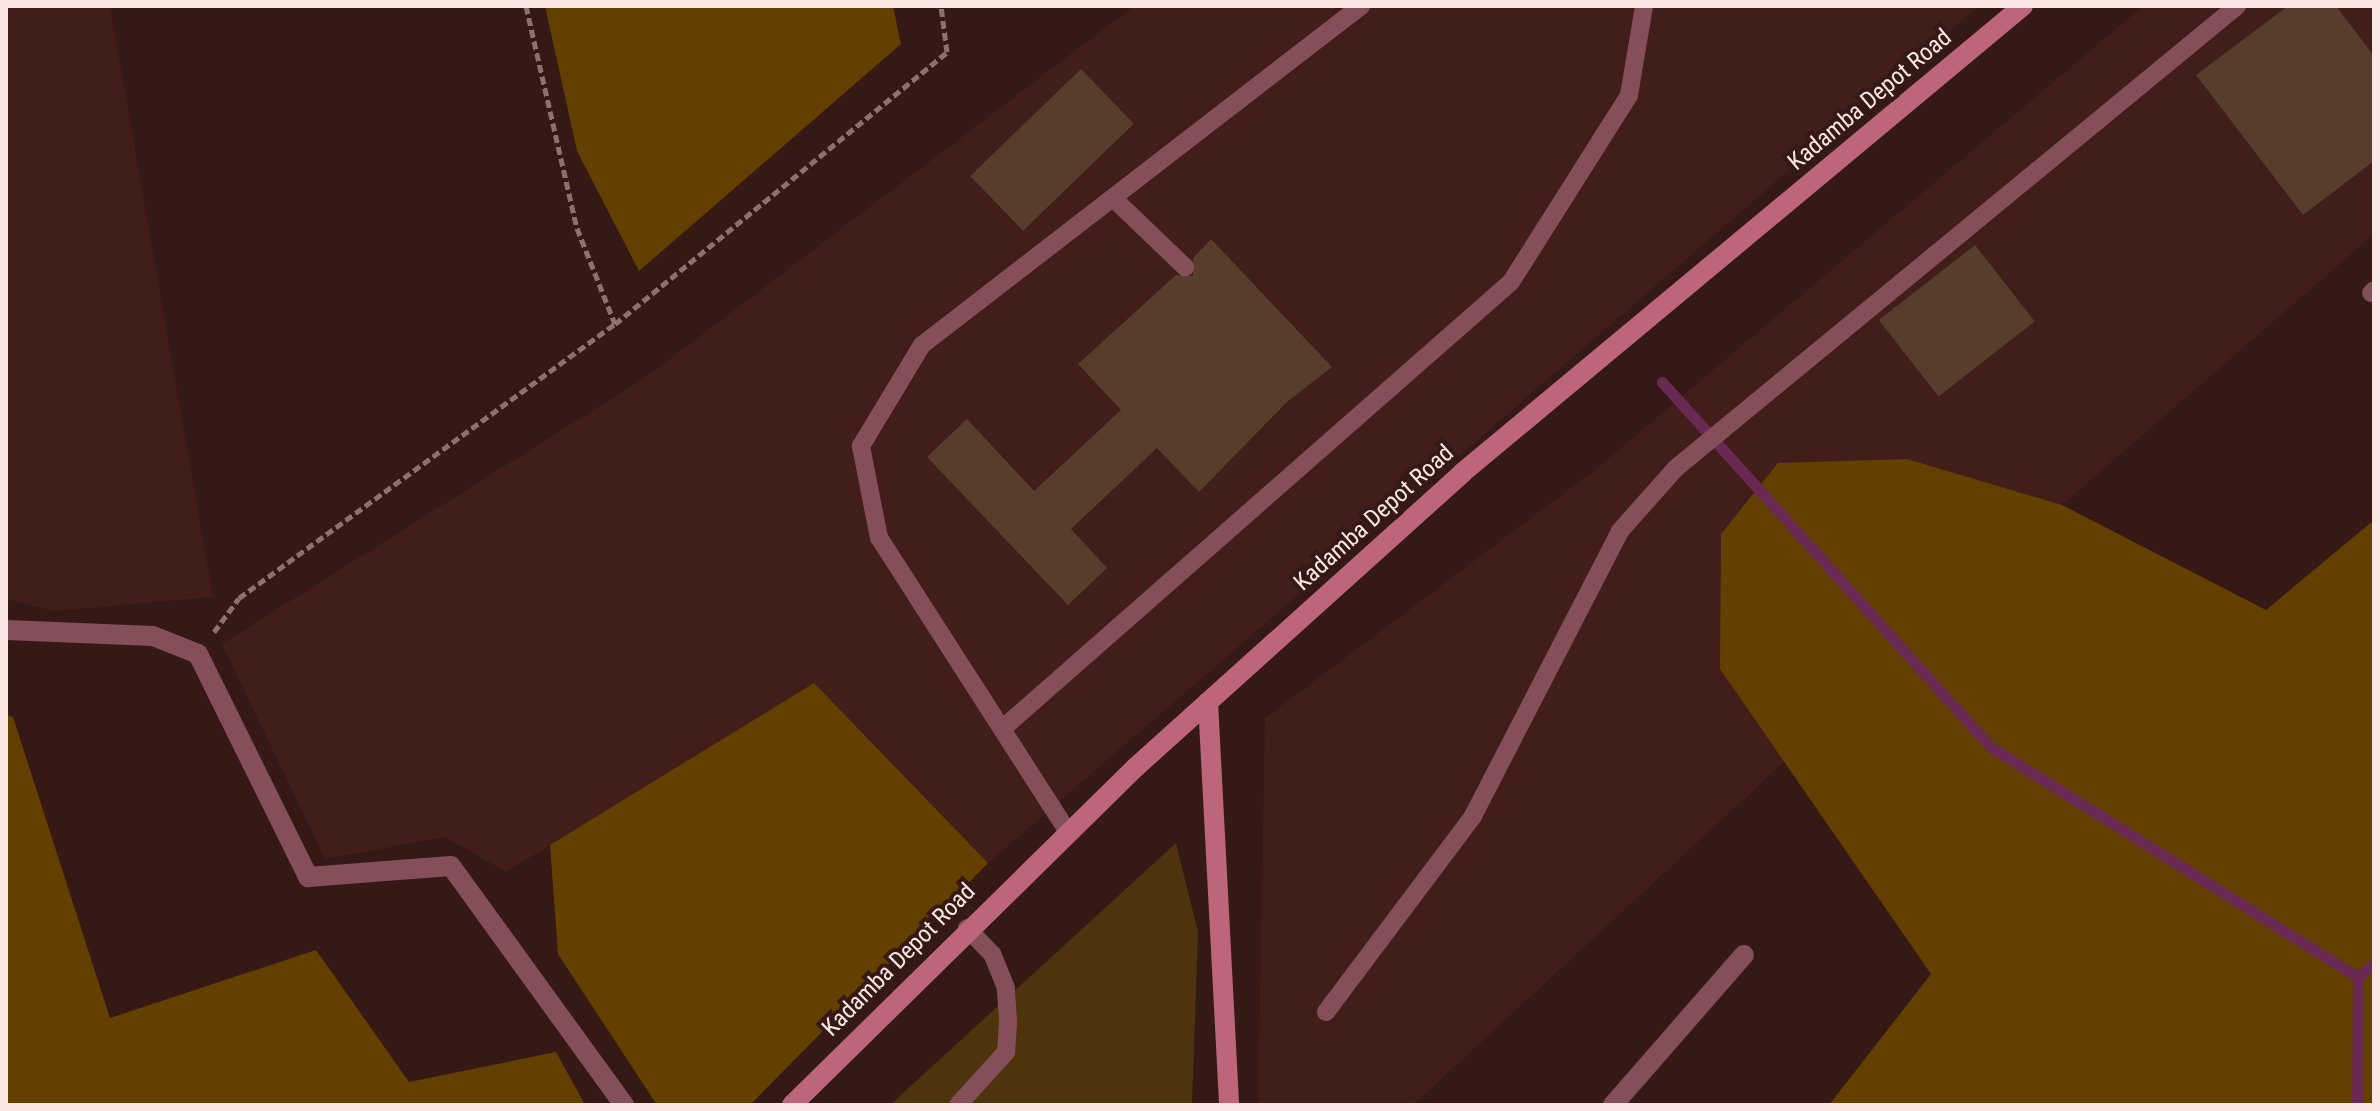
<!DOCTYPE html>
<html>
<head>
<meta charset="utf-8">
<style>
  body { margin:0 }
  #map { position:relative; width:2380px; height:1111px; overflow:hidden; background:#351915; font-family:"Roboto Condensed",sans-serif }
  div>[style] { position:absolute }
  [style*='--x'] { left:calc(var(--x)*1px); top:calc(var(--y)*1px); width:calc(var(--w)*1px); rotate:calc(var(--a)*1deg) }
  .built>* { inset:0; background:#411e19 }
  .green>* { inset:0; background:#4e340d }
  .forest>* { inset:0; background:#634000 }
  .stream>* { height:11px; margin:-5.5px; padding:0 5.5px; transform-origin:5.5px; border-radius:5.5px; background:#6a2953 }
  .building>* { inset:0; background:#583d2d; transform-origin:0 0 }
  .path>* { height:5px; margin-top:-2.5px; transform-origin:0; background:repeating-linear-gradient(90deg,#8b726e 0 8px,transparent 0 12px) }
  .lane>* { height:18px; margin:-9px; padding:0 9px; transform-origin:9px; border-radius:9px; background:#854f5a }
  .street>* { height:20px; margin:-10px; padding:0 10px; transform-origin:10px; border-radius:10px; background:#854f5a }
  .secondary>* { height:20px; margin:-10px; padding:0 10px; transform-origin:10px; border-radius:10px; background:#bd667a }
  span { translate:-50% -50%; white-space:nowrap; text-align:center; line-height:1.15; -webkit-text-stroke:8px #351915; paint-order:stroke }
  .street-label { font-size:24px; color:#fae6e2 }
  .frame { position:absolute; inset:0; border:8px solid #fae6e2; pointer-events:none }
</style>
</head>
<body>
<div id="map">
  <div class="built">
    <div style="clip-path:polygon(6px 6px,110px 6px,213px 597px,53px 611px,6px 599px)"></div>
    <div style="clip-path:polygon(1134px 6px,1979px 6px,988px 863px,814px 684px,506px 872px,445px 837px,325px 859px,222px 644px,649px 375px)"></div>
    <div style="clip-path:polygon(2143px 6px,2374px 6px,2374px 234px,2062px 505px,1413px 1105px,1258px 1105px,1265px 718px,1595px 470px)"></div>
  </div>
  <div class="green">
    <div style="clip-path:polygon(1176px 843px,1198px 932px,1192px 1105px,890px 1105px)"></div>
  </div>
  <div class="forest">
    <div style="clip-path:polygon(545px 6px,893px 6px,901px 44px,639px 271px,577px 151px)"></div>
    <div style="clip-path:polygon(1907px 459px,2062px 505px,2266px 610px,2374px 520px,2374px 1105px,1829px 1105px,1931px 974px,1720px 669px,1721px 534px,1778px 463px)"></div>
    <div style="clip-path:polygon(814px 683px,988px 863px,750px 1105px,657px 1105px,558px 954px,550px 845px)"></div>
    <div style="clip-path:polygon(6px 715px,13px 717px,110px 1018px,316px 950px,409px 1082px,556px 1052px,585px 1105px,6px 1105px)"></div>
  </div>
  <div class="stream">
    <div style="--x:1662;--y:382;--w:491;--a:48"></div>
    <div style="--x:1991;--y:747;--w:433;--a:32.1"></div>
    <div style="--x:2357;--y:1105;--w:128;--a:-89.6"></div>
    <div style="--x:2358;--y:977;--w:21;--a:-41"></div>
  </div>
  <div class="building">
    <div style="clip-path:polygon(2288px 6px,2336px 6px,2374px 56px,2374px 161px,2303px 215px,2196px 75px)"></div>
    <div style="left:1081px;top:69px;width:76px;height:154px;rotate:46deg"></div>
    <div style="clip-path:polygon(1211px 239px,1332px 367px,1287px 402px,1199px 492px,1157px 448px,1071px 529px,1107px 568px,1068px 605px,927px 457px,967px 419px,1034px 491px,1121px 410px,1078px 364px,1176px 275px,1193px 276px,1193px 258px)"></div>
    <div style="left:1975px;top:245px;width:97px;height:122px;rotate:52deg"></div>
  </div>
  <div class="path">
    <div style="--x:526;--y:6;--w:228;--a:77.1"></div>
    <div style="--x:577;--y:228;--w:103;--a:68.4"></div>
    <div style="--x:214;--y:632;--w:42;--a:-53.7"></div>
    <div style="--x:239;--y:598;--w:465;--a:-36.1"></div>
    <div style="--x:615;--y:324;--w:429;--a:-39.3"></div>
    <div style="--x:947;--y:52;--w:46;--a:-97.4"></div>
  </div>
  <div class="lane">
    <div style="--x:1113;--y:198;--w:100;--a:43.8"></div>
    <div style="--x:2371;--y:293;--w:4;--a:-45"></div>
    <div style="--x:1002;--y:729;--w:677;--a:-41.29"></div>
    <div style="--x:1511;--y:282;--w:221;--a:-57.7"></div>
    <div style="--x:1629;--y:95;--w:90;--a:-80.4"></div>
    <div style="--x:1068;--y:832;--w:350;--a:-122.7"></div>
    <div style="--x:879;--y:538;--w:94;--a:-101.1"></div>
    <div style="--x:861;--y:446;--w:118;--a:-58.9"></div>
    <div style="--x:922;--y:345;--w:555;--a:-37.68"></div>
    <div style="--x:1326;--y:1012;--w:245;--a:-53.1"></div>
    <div style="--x:1473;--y:816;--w:321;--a:-62.7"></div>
    <div style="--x:1620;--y:531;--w:84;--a:-48.4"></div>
    <div style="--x:1676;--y:468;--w:727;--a:-39.47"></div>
    <div style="--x:958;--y:1105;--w:72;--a:-47.8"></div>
    <div style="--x:1006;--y:1052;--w:32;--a:-86"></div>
    <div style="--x:1008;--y:1020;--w:32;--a:-94"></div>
    <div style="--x:1006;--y:988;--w:37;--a:-112"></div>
    <div style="--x:992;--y:954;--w:36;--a:-134"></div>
  </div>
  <div class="street">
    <div style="--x:6;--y:630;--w:147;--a:2.3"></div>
    <div style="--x:153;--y:636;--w:48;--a:21.8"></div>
    <div style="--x:198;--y:654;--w:249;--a:63.7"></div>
    <div style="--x:308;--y:877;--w:143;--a:-4.4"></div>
    <div style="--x:451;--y:866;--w:295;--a:54.1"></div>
    <div style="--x:1613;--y:1105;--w:199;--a:-48.9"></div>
  </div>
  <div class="secondary">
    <div style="--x:1208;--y:702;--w:404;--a:87"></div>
    <div style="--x:792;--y:1105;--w:482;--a:-44.5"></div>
    <div style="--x:1136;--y:767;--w:439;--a:-42"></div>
    <div style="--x:1462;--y:473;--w:730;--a:-39.78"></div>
  </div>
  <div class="street-label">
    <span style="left:1870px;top:100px;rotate:-40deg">Kadamba Depot Road</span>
    <span style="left:1374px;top:518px;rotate:-42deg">Kadamba Depot Road</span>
    <span style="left:899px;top:960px;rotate:-45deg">Kadamba Depot Road</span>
  </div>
  <div class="frame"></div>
</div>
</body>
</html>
